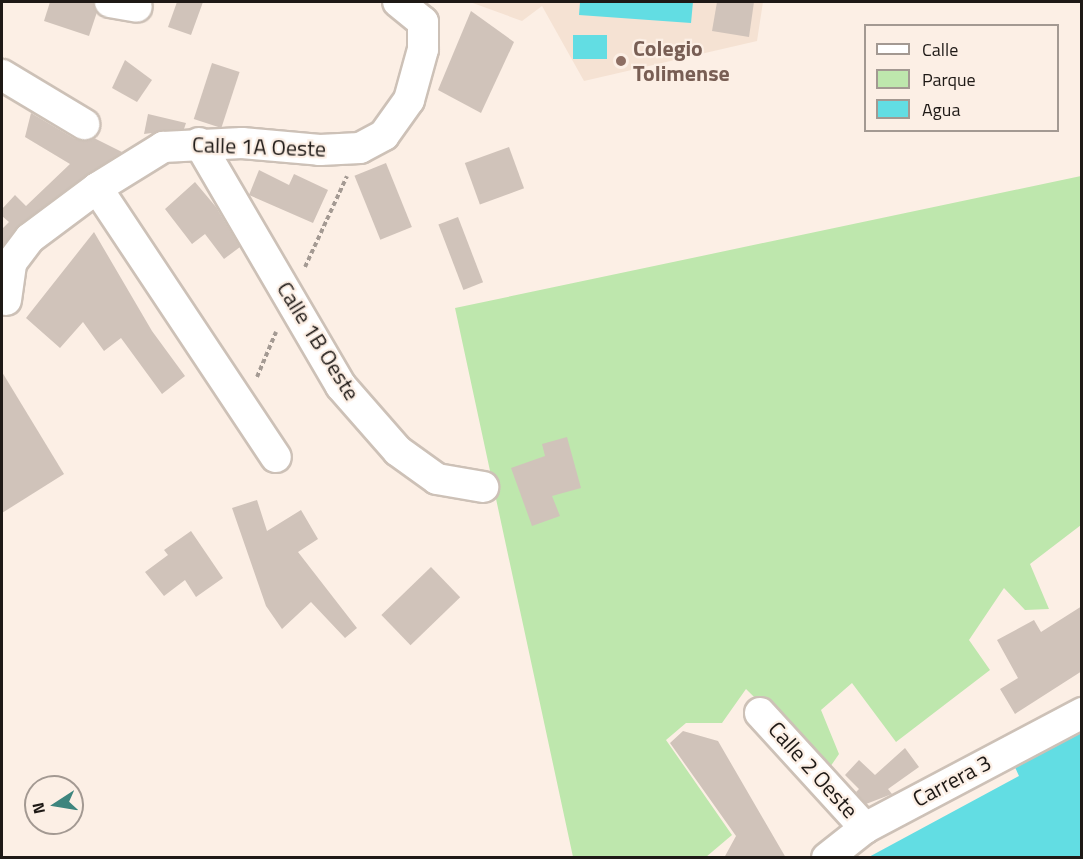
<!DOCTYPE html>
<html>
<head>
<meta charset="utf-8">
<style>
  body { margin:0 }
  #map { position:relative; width:1083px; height:859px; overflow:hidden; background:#fcefe5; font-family:"Titillium Web",sans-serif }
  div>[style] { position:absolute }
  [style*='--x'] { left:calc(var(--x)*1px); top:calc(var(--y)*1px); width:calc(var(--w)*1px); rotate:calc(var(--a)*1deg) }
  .built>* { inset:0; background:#f5e2d3 }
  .green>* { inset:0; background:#bee7ad }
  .water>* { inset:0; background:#62dde3; transform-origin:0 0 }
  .building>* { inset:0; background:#d0c3ba; transform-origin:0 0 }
  .path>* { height:4px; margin-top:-2px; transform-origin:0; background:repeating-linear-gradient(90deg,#a49a93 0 4.5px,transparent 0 7.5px) }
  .roads { filter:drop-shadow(2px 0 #cdc1b7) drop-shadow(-2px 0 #cdc1b7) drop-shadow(0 2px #cdc1b7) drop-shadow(0 -2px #cdc1b7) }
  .street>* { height:30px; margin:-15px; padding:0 15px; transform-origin:15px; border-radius:15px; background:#fff }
  .dots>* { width:16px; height:16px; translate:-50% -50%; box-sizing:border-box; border:3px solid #fcefe5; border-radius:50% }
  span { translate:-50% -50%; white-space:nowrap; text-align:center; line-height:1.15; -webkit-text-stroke:4.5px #fcefe5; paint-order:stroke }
  .education-label { font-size:22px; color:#785e54; font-weight:700 }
  .left { translate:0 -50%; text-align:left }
  .street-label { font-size:22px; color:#1e1916 }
  .frame { position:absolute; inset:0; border:3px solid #1e1916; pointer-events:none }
  .legend { position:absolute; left:864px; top:24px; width:195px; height:108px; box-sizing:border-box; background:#fcefe5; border:2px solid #a39992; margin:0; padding:8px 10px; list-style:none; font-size:18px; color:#1e1916 }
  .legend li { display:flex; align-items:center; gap:12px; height:30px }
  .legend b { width:30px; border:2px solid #a39992 }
  .north { position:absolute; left:24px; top:775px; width:60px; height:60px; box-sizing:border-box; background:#fcefe5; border:2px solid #a39992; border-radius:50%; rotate:258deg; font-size:16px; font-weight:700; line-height:24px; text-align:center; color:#1e1916 }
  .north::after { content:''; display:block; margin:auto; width:21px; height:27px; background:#3e857e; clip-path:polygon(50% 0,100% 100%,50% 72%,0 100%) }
</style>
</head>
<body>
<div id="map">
  <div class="built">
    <div style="clip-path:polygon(470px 2px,763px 2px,757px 41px,584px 81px,542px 6px,522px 21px)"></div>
  </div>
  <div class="green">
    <div style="clip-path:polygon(1081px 176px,1081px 525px,1030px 564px,1049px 609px,1025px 610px,1004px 588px,969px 640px,990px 670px,896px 742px,852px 683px,821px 710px,839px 754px,828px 770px,746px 689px,722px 723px,686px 723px,666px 740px,732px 835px,706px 857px,573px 857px,455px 308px)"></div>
  </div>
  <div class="water">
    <div style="clip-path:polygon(580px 2px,693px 2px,691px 23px,579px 15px)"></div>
    <div style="left:573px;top:35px;width:34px;height:24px"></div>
    <div style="clip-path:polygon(1081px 728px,1081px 857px,867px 858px,1019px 776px,1013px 763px)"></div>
  </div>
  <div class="building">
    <div style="clip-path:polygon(50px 2px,93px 2px,97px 12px,89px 36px,44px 21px)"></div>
    <div style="clip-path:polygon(177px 2px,203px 2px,191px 35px,168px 27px)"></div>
    <div style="clip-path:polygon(717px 2px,754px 2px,749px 37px,712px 31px)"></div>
    <div style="clip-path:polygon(471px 11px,514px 42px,481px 113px,438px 90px)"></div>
    <div style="clip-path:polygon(125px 60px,152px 80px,137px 102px,112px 88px)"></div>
    <div style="left:212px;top:63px;width:29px;height:59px;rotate:18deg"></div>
    <div style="clip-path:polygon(31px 113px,75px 139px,94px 138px,122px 152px,20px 224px,2px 247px,2px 229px,9px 222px,2px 216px,2px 209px,15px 195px,26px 206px,70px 164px,25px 137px)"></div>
    <div style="clip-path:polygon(148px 114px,186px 123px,184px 129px,144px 134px)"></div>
    <div style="left:509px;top:147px;width:44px;height:47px;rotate:70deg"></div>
    <div style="left:386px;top:163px;width:69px;height:34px;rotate:68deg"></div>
    <div style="clip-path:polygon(259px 170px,289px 185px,294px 174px,328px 190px,313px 223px,249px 195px)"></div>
    <div style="clip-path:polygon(195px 182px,216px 207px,240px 247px,224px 259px,205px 234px,192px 244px,165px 209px)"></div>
    <div style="left:458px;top:217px;width:70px;height:21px;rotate:69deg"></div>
    <div style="clip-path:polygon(94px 232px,152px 331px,185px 376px,162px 394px,121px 338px,104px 351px,83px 322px,60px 348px,26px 318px)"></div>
    <div style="clip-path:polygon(2px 372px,64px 474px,2px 513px)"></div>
    <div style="clip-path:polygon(567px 437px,581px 488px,552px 496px,560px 516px,532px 526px,511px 468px,545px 456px,542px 444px)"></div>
    <div style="clip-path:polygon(257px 500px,267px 531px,301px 510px,318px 539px,298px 552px,357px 628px,345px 638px,311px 602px,282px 629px,266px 606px,232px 508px)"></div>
    <div style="clip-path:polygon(191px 531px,223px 578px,196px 597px,185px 580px,164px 596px,145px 572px,168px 555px,164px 550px)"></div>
    <div style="left:431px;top:567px;width:42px;height:69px;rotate:46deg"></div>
    <div style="clip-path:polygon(1082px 606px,1082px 671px,1015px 714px,1000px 689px,1018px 678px,997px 640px,1034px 620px,1041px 632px)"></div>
    <div style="clip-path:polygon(683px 731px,718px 741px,786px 858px,724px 858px,736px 836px,670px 743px)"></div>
    <div style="clip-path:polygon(905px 748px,919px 767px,888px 789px,892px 794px,866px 804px,856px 792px,859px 789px,845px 775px,859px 760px,875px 775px)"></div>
  </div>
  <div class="path">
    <div style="--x:305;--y:267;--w:100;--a:-65.2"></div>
    <div style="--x:257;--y:377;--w:49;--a:-67.1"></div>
  </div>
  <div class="roads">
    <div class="street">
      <div style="--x:110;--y:2;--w:27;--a:10"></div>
      <div style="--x:2;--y:75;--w:96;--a:30.9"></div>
      <div style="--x:199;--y:143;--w:281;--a:59.7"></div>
      <div style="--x:341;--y:386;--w:86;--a:48.8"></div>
      <div style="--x:398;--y:451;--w:48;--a:35.7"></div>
      <div style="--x:437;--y:479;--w:47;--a:9.9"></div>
      <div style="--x:97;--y:188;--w:323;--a:56.4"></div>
      <div style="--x:6;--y:300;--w:37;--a:-82"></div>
      <div style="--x:11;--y:263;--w:31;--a:-53"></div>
      <div style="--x:30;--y:238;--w:84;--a:-36.7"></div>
      <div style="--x:97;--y:188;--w:78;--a:-31.8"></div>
      <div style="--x:163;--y:147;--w:79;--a:-2.9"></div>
      <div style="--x:242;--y:143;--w:78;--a:5.1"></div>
      <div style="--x:320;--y:150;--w:40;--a:-2.9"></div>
      <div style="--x:360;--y:148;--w:27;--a:-28"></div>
      <div style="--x:384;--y:135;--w:43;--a:-54.5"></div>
      <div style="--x:409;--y:100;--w:53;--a:-74.6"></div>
      <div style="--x:423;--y:49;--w:27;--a:-90"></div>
      <div style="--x:423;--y:22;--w:32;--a:-141"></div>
      <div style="--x:760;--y:713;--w:156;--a:47.6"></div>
      <div style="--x:827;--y:858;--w:48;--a:-38.3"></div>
      <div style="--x:865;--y:828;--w:246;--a:-27.9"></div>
    </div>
  </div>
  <div class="dots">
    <div style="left:621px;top:61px;background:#8d6e63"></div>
  </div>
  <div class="education-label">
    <span class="left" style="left:633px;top:61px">Colegio<br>Tolimense</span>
  </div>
  <div class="street-label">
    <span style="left:259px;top:147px;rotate:2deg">Calle 1A Oeste</span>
    <span style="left:318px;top:341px;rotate:58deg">Calle 1B Oeste</span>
    <span style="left:813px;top:770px;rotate:48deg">Calle 2 Oeste</span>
    <span style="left:952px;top:781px;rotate:-28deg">Carrera 3</span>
  </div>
  <div class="frame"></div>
  <ul class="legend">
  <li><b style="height:8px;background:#fff"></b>Calle</li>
  <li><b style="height:16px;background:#bee7ad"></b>Parque</li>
  <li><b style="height:16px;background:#62dde3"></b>Agua</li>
  </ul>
  <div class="north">N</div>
</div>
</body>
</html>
